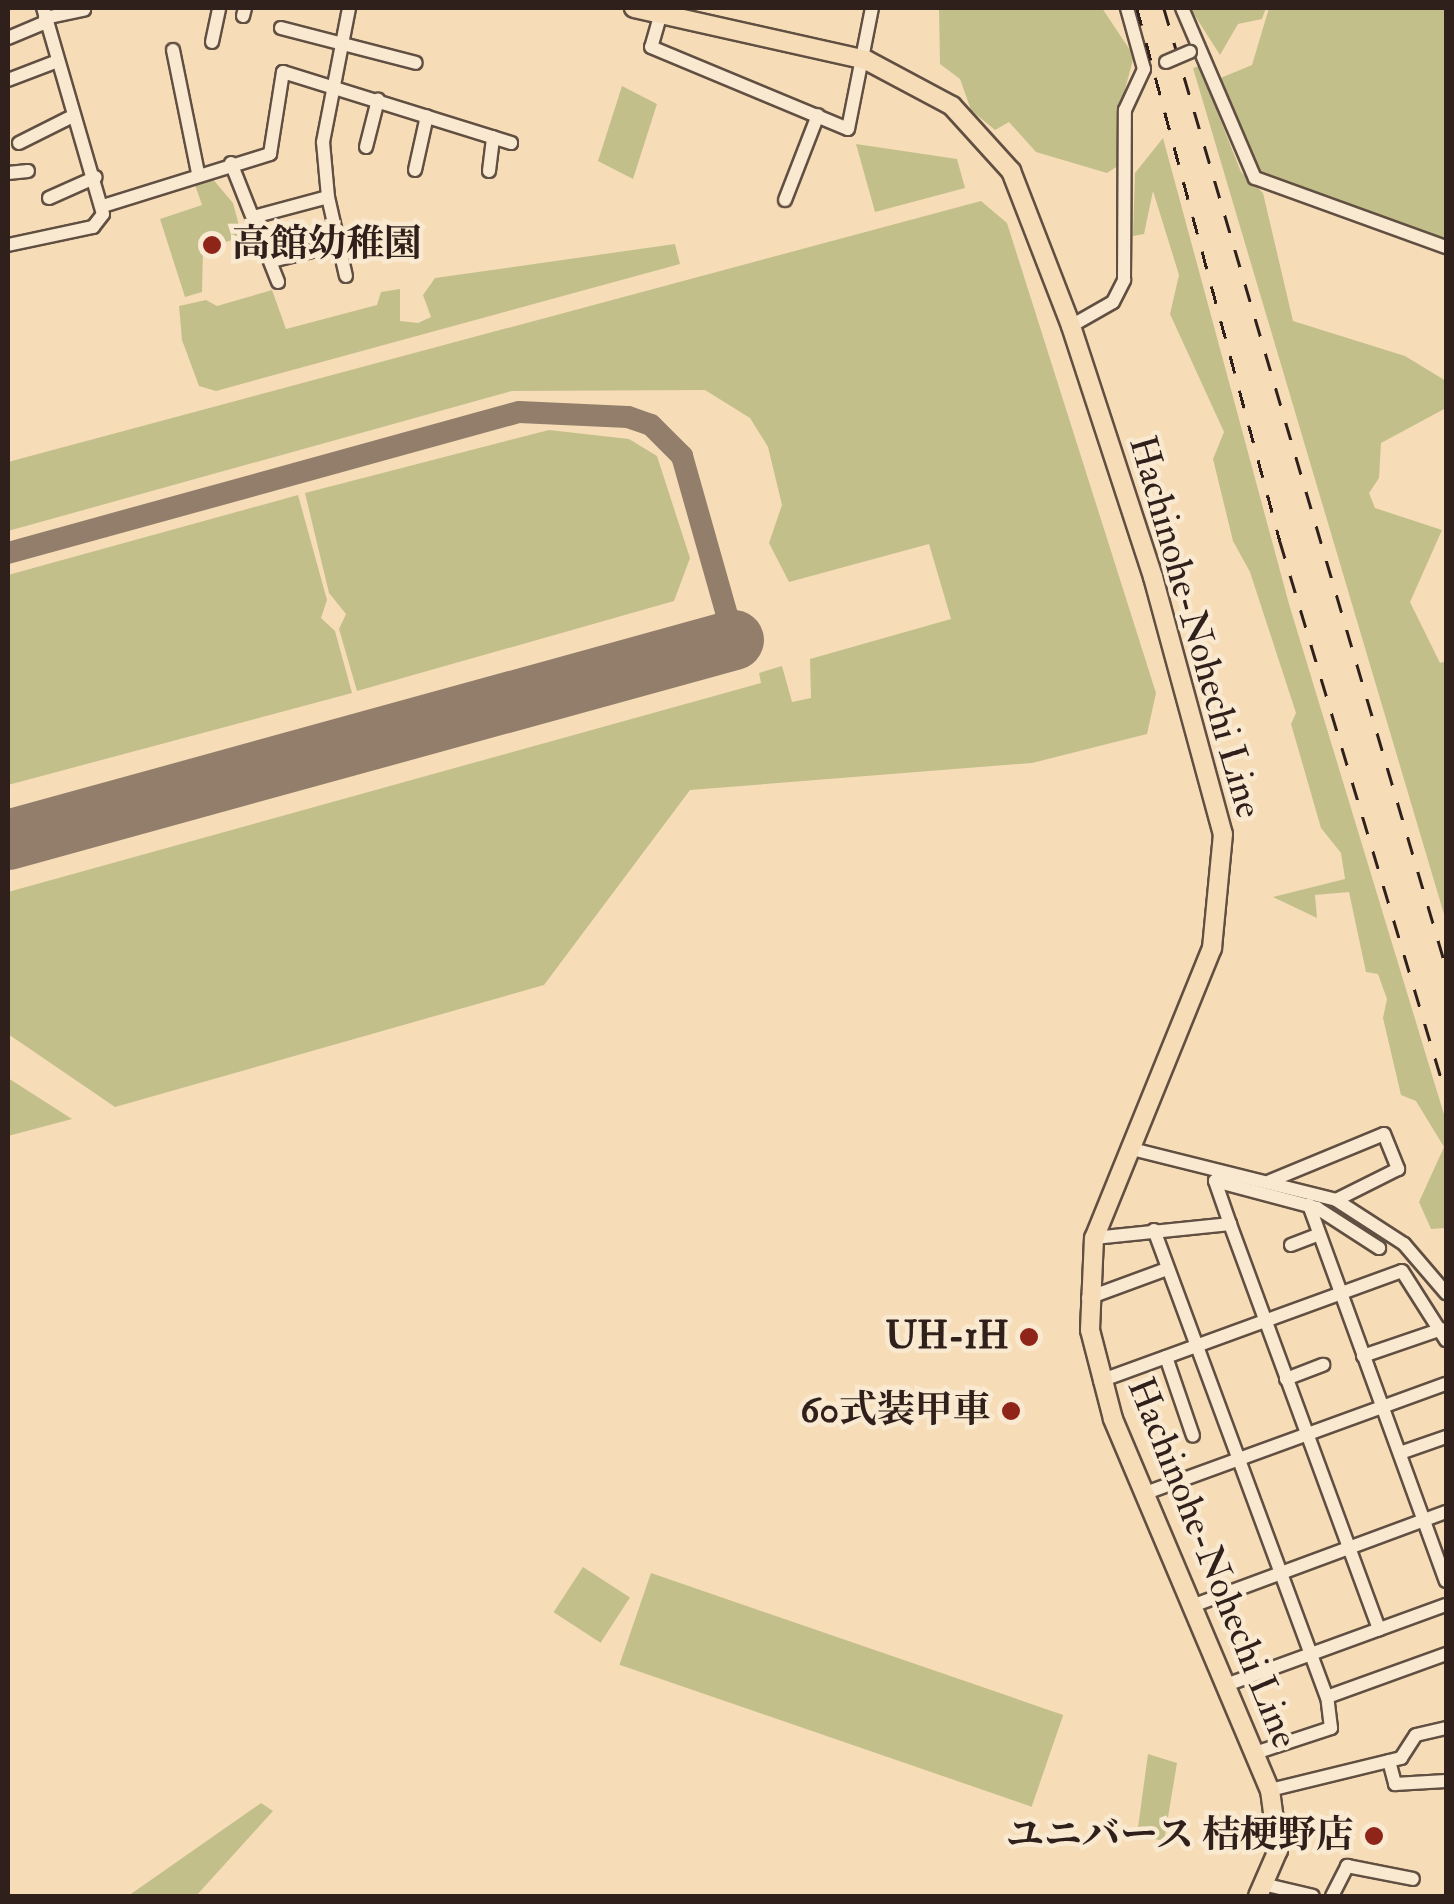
<!DOCTYPE html>
<html>
<head>
<meta charset="utf-8">
<style>
  body { margin:0 }
  #map { position:relative; width:1454px; height:1904px; overflow:hidden; background:#f6ddb8; font-family:"IM FELL Double Pica","Noto Serif JP",serif }
  div>[style] { position:absolute }
  [style*='--x'] { left:calc(var(--x)*1px); top:calc(var(--y)*1px); width:calc(var(--w)*1px); rotate:calc(var(--a)*1deg) }
  .green>* { inset:0; background:#c3bf8a; transform-origin:0 0 }
  .taxiway>* { height:22px; margin:-11px; padding:0 11px; transform-origin:11px; border-radius:11px; background:#927e6a }
  .runway>* { height:60px; margin:-30px; padding:0 30px; transform-origin:30px; border-radius:30px; background:#927e6a }
  .roads { filter:drop-shadow(2px 0 #614f42) drop-shadow(-2px 0 #614f42) drop-shadow(0 2px #614f42) drop-shadow(0 -2px #614f42) }
  .minor>* { height:12px; margin:-6px; padding:0 6px; transform-origin:6px; border-radius:6px; background:#f9e9d1 }
  .major>* { height:18px; margin:-9px; padding:0 9px; transform-origin:9px; border-radius:9px; background:#f6ddb8 }
  .rail>* { height:2.5px; margin-top:-1.25px; transform-origin:0; background:repeating-linear-gradient(90deg,#2f201b 0 18px,transparent 0 36px) }
  .bridges { filter:drop-shadow(2px 0 #614f42) drop-shadow(-2px 0 #614f42) drop-shadow(0 2px #614f42) drop-shadow(0 -2px #614f42) }
  .minor-bridge>* { height:12px; margin:-6px; padding:0 6px; transform-origin:6px; border-radius:6px; background:#f9e9d1 }
  .dots>* { width:28px; height:28px; translate:-50% -50%; box-sizing:border-box; border:5px solid #f9e9d1; border-radius:50% }
  span { translate:-50% -50%; white-space:nowrap; text-align:center; line-height:1.15; -webkit-text-stroke:9px #f9e9d1; paint-order:stroke }
  .poi-label { font-size:38px; color:#2f201b; font-weight:700 }
  .left { translate:0 -50%; text-align:left }
  .right { translate:-100% -50%; text-align:right }
  .street-label { font-size:38px; color:#2f201b }
  .frame { position:absolute; inset:0; border:10px solid #2f201b; pointer-events:none }
</style>
</head>
<body>
<div id="map">
  <div class="green">
    <div style="clip-path:polygon(939px 8px,1102px 8px,1134px 56px,1121px 104px,1121px 164px,1107px 173px,1036px 152px,1009px 122px,995px 130px,971px 110px,960px 79px,940px 64px)"></div>
    <div style="clip-path:polygon(1190px 8px,1266px 8px,1262px 19px,1238px 24px,1220px 55px)"></div>
    <div style="clip-path:polygon(1269px 8px,1446px 8px,1446px 242px,1254px 170px,1218px 79px,1252px 65px)"></div>
    <div style="clip-path:polygon(1199px 66px,1241px 172px,1263px 193px,1293px 321px,1405px 356px,1446px 381px,1446px 408px,1381px 443px,1379px 478px,1369px 493px,1375px 508px,1442px 530px,1410px 602px,1440px 663px,1446px 661px,1446px 921px,1193px 68px)"></div>
    <div style="clip-path:polygon(622px 86px,657px 104px,633px 179px,598px 161px)"></div>
    <div style="clip-path:polygon(1163px 138px,1289px 604px,1446px 1121px,1445px 1228px,1431px 1229px,1419px 1202px,1444px 1147px,1416px 1101px,1401px 1095px,1383px 1018px,1387px 999px,1378px 974px,1366px 972px,1349px 892px,1315px 895px,1317px 918px,1273px 897px,1345px 879px,1341px 853px,1321px 828px,1291px 724px,1296px 713px,1250px 572px,1233px 541px,1213px 459px,1224px 432px,1170px 314px,1179px 275px,1153px 191px,1144px 234px,1133px 236px,1135px 173px)"></div>
    <div style="clip-path:polygon(856px 144px,957px 159px,965px 188px,875px 212px)"></div>
    <div style="clip-path:polygon(211px 177px,233px 203px,242px 237px,203px 249px,202px 292px,185px 297px,160px 219px,202px 205px,194px 182px)"></div>
    <div style="clip-path:polygon(981px 201px,1007px 223px,1156px 693px,1147px 734px,1032px 763px,690px 790px,544px 985px,115px 1107px,8px 1034px,8px 892px,761px 683px,759px 673px,782px 666px,792px 702px,811px 698px,810px 659px,951px 619px,929px 544px,789px 582px,769px 543px,782px 505px,768px 447px,750px 418px,705px 390px,512px 391px,8px 531px,8px 462px)"></div>
    <div style="clip-path:polygon(675px 244px,680px 264px,216px 391px,199px 386px,182px 340px,179px 306px,206px 300px,217px 306px,272px 290px,286px 329px,377px 305px,381px 292px,400px 289px,400px 321px,418px 323px,431px 317px,423px 295px,435px 278px)"></div>
    <div style="clip-path:polygon(549px 430px,629px 439px,657px 456px,690px 558px,674px 601px,357px 691px,339px 629px,346px 614px,329px 593px,305px 493px)"></div>
    <div style="clip-path:polygon(298px 495px,327px 600px,321px 618px,335px 631px,352px 693px,8px 785px,8px 575px)"></div>
    <div style="clip-path:polygon(8px 1078px,72px 1119px,8px 1136px)"></div>
    <div style="left:583px;top:1567px;width:56px;height:54px;rotate:33deg"></div>
    <div style="left:651px;top:1573px;width:436px;height:97px;rotate:19deg"></div>
    <div style="clip-path:polygon(1148px 1754px,1177px 1763px,1164px 1841px,1137px 1835px)"></div>
    <div style="clip-path:polygon(261px 1803px,273px 1811px,196px 1896px,128px 1896px)"></div>
  </div>
  <div class="taxiway">
    <div style="--x:8;--y:553;--w:530;--a:-15.43"></div>
    <div style="--x:519;--y:412;--w:109;--a:2.6"></div>
    <div style="--x:628;--y:417;--w:24;--a:19"></div>
    <div style="--x:651;--y:425;--w:44;--a:45"></div>
    <div style="--x:682;--y:456;--w:191;--a:74.2"></div>
  </div>
  <div class="runway">
    <div style="--x:8;--y:840;--w:753;--a:-15.4"></div>
  </div>
  <div class="roads">
    <div class="minor">
      <div style="--x:1182;--y:8;--w:185;--a:66.8"></div>
      <div style="--x:1255;--y:178;--w:203;--a:19.9"></div>
      <div style="--x:661;--y:13;--w:35;--a:106"></div>
      <div style="--x:651;--y:47;--w:213;--a:22.6"></div>
      <div style="--x:848;--y:129;--w:123;--a:-78.8"></div>
      <div style="--x:243;--y:16;--w:8;--a:-76"></div>
      <div style="--x:45;--y:18;--w:40;--a:-12"></div>
      <div style="--x:281;--y:28;--w:139;--a:14.5"></div>
      <div style="--x:8;--y:38;--w:41;--a:-22.8"></div>
      <div style="--x:212;--y:42;--w:35;--a:-78"></div>
      <div style="--x:173;--y:50;--w:126;--a:78.5"></div>
      <div style="--x:8;--y:80;--w:50;--a:-21"></div>
      <div style="--x:19;--y:143;--w:60;--a:-26.6"></div>
      <div style="--x:366;--y:147;--w:49;--a:-75.7"></div>
      <div style="--x:231;--y:163;--w:128;--a:68.4"></div>
      <div style="--x:415;--y:170;--w:55;--a:-77.5"></div>
      <div style="--x:489;--y:171;--w:34;--a:-83"></div>
      <div style="--x:8;--y:173;--w:20;--a:-6"></div>
      <div style="--x:328;--y:197;--w:81;--a:77.2"></div>
      <div style="--x:49;--y:198;--w:51;--a:-24.1"></div>
      <div style="--x:785;--y:200;--w:91;--a:-68.8"></div>
      <div style="--x:103;--y:206;--w:175;--a:-17.3"></div>
      <div style="--x:270;--y:154;--w:83;--a:-81"></div>
      <div style="--x:283;--y:72;--w:239;--a:17.3"></div>
      <div style="--x:257;--y:216;--w:73;--a:-15"></div>
      <div style="--x:328;--y:197;--w:55;--a:-95.2"></div>
      <div style="--x:323;--y:142;--w:136;--a:-79"></div>
      <div style="--x:8;--y:245;--w:87;--a:-12"></div>
      <div style="--x:93;--y:227;--w:16;--a:-52"></div>
      <div style="--x:103;--y:214;--w:215;--a:-106.2"></div>
      <div style="--x:272;--y:261;--w:66;--a:-14"></div>
      <div style="--x:1071;--y:326;--w:48;--a:-29.7"></div>
      <div style="--x:1113;--y:302;--w:25;--a:-63"></div>
      <div style="--x:1124;--y:280;--w:170;--a:-89.7"></div>
      <div style="--x:1125;--y:110;--w:45;--a:-65.1"></div>
      <div style="--x:1144;--y:69;--w:63;--a:-105.6"></div>
      <div style="--x:1128;--y:1148;--w:214;--a:14"></div>
      <div style="--x:1336;--y:1200;--w:81;--a:32.9"></div>
      <div style="--x:1404;--y:1244;--w:65;--a:49.4"></div>
      <div style="--x:1270;--y:1181;--w:123;--a:-22.4"></div>
      <div style="--x:1384;--y:1134;--w:38;--a:68"></div>
      <div style="--x:1398;--y:1169;--w:69;--a:153.4"></div>
      <div style="--x:1309;--y:1205;--w:400;--a:70"></div>
      <div style="--x:1230;--y:1224;--w:46;--a:-109.2"></div>
      <div style="--x:1215;--y:1181;--w:106;--a:14.8"></div>
      <div style="--x:1317;--y:1208;--w:74;--a:32.8"></div>
      <div style="--x:1154;--y:1230;--w:498;--a:69.7"></div>
      <div style="--x:1094;--y:1238;--w:137;--a:-5.9"></div>
      <div style="--x:1230;--y:1224;--w:432;--a:69.8"></div>
      <div style="--x:1291;--y:1245;--w:30;--a:-21"></div>
      <div style="--x:1088;--y:1298;--w:84;--a:-20.2"></div>
      <div style="--x:1363;--y:1356;--w:83;--a:-18.9"></div>
      <div style="--x:1166;--y:1357;--w:83;--a:71.1"></div>
      <div style="--x:1286;--y:1379;--w:40;--a:-21"></div>
      <div style="--x:1100;--y:1381;--w:321;--a:-20"></div>
      <div style="--x:1402;--y:1271;--w:82;--a:57.5"></div>
      <div style="--x:1400;--y:1453;--w:49;--a:-19.2"></div>
      <div style="--x:1143;--y:1494;--w:322;--a:-20"></div>
      <div style="--x:1192;--y:1606;--w:271;--a:-20.3"></div>
      <div style="--x:1226;--y:1685;--w:234;--a:-20"></div>
      <div style="--x:1255;--y:1753;--w:80;--a:-18.2"></div>
      <div style="--x:1331;--y:1728;--w:31;--a:-97"></div>
      <div style="--x:1327;--y:1697;--w:127;--a:-19.9"></div>
      <div style="--x:1389;--y:1761;--w:24;--a:75"></div>
      <div style="--x:1395;--y:1784;--w:51;--a:-3.4"></div>
      <div style="--x:1270;--y:1790;--w:135;--a:-13.7"></div>
      <div style="--x:1401;--y:1758;--w:27;--a:-57"></div>
      <div style="--x:1416;--y:1735;--w:31;--a:-13"></div>
      <div style="--x:1267;--y:1885;--w:47;--a:13.4"></div>
      <div style="--x:1332;--y:1896;--w:34;--a:-63"></div>
      <div style="--x:1347;--y:1866;--w:67;--a:11.1"></div>
    </div>
    <div class="major">
      <div style="--x:634;--y:8;--w:238;--a:12.6"></div>
      <div style="--x:866;--y:60;--w:98;--a:28.1"></div>
      <div style="--x:952;--y:106;--w:88;--a:47.8"></div>
      <div style="--x:1011;--y:171;--w:166;--a:68.8"></div>
      <div style="--x:1071;--y:326;--w:264;--a:71.9"></div>
      <div style="--x:1153;--y:577;--w:266;--a:74.8"></div>
      <div style="--x:1223;--y:834;--w:115;--a:95.5"></div>
      <div style="--x:1212;--y:948;--w:313;--a:112.1"></div>
      <div style="--x:1094;--y:1238;--w:92;--a:92.5"></div>
      <div style="--x:1090;--y:1330;--w:92;--a:75.5"></div>
      <div style="--x:1113;--y:1419;--w:403;--a:67.1"></div>
      <div style="--x:1270;--y:1790;--w:61;--a:82.4"></div>
      <div style="--x:1278;--y:1850;--w:50;--a:113.5"></div>
    </div>
  </div>
  <div class="rail">
    <div style="--x:1137;--y:8;--w:552;--a:74.98"></div>
    <div style="--x:1280;--y:541;--w:577;--a:73.29"></div>
    <div style="--x:1164;--y:8;--w:1000;--a:73.61"></div>
  </div>
  <div class="bridges">
    <div class="minor-bridge">
      <div style="--x:1166;--y:62;--w:26;--a:-23"></div>
    </div>
  </div>
  <div class="dots">
    <div style="left:212px;top:245px;background:#8f2418"></div>
    <div style="left:1029px;top:1337px;background:#8f2418"></div>
    <div style="left:1011px;top:1411px;background:#8f2418"></div>
    <div style="left:1374px;top:1836px;background:#8f2418"></div>
  </div>
  <div class="poi-label">
    <span class="left" style="left:232px;top:245px">高館幼稚園</span>
    <span class="right" style="left:1009px;top:1337px">UH-1H</span>
    <span class="right" style="left:991px;top:1411px">60式装甲車</span>
    <span class="right" style="left:1354px;top:1836px">ユニバース 桔梗野店</span>
  </div>
  <div class="street-label">
    <span style="left:1195px;top:627px;rotate:74deg">Hachinohe-Nohechi Line</span>
    <span style="left:1212px;top:1563px;rotate:68deg">Hachinohe-Nohechi Line</span>
  </div>
  <div class="frame"></div>
</div>
</body>
</html>
